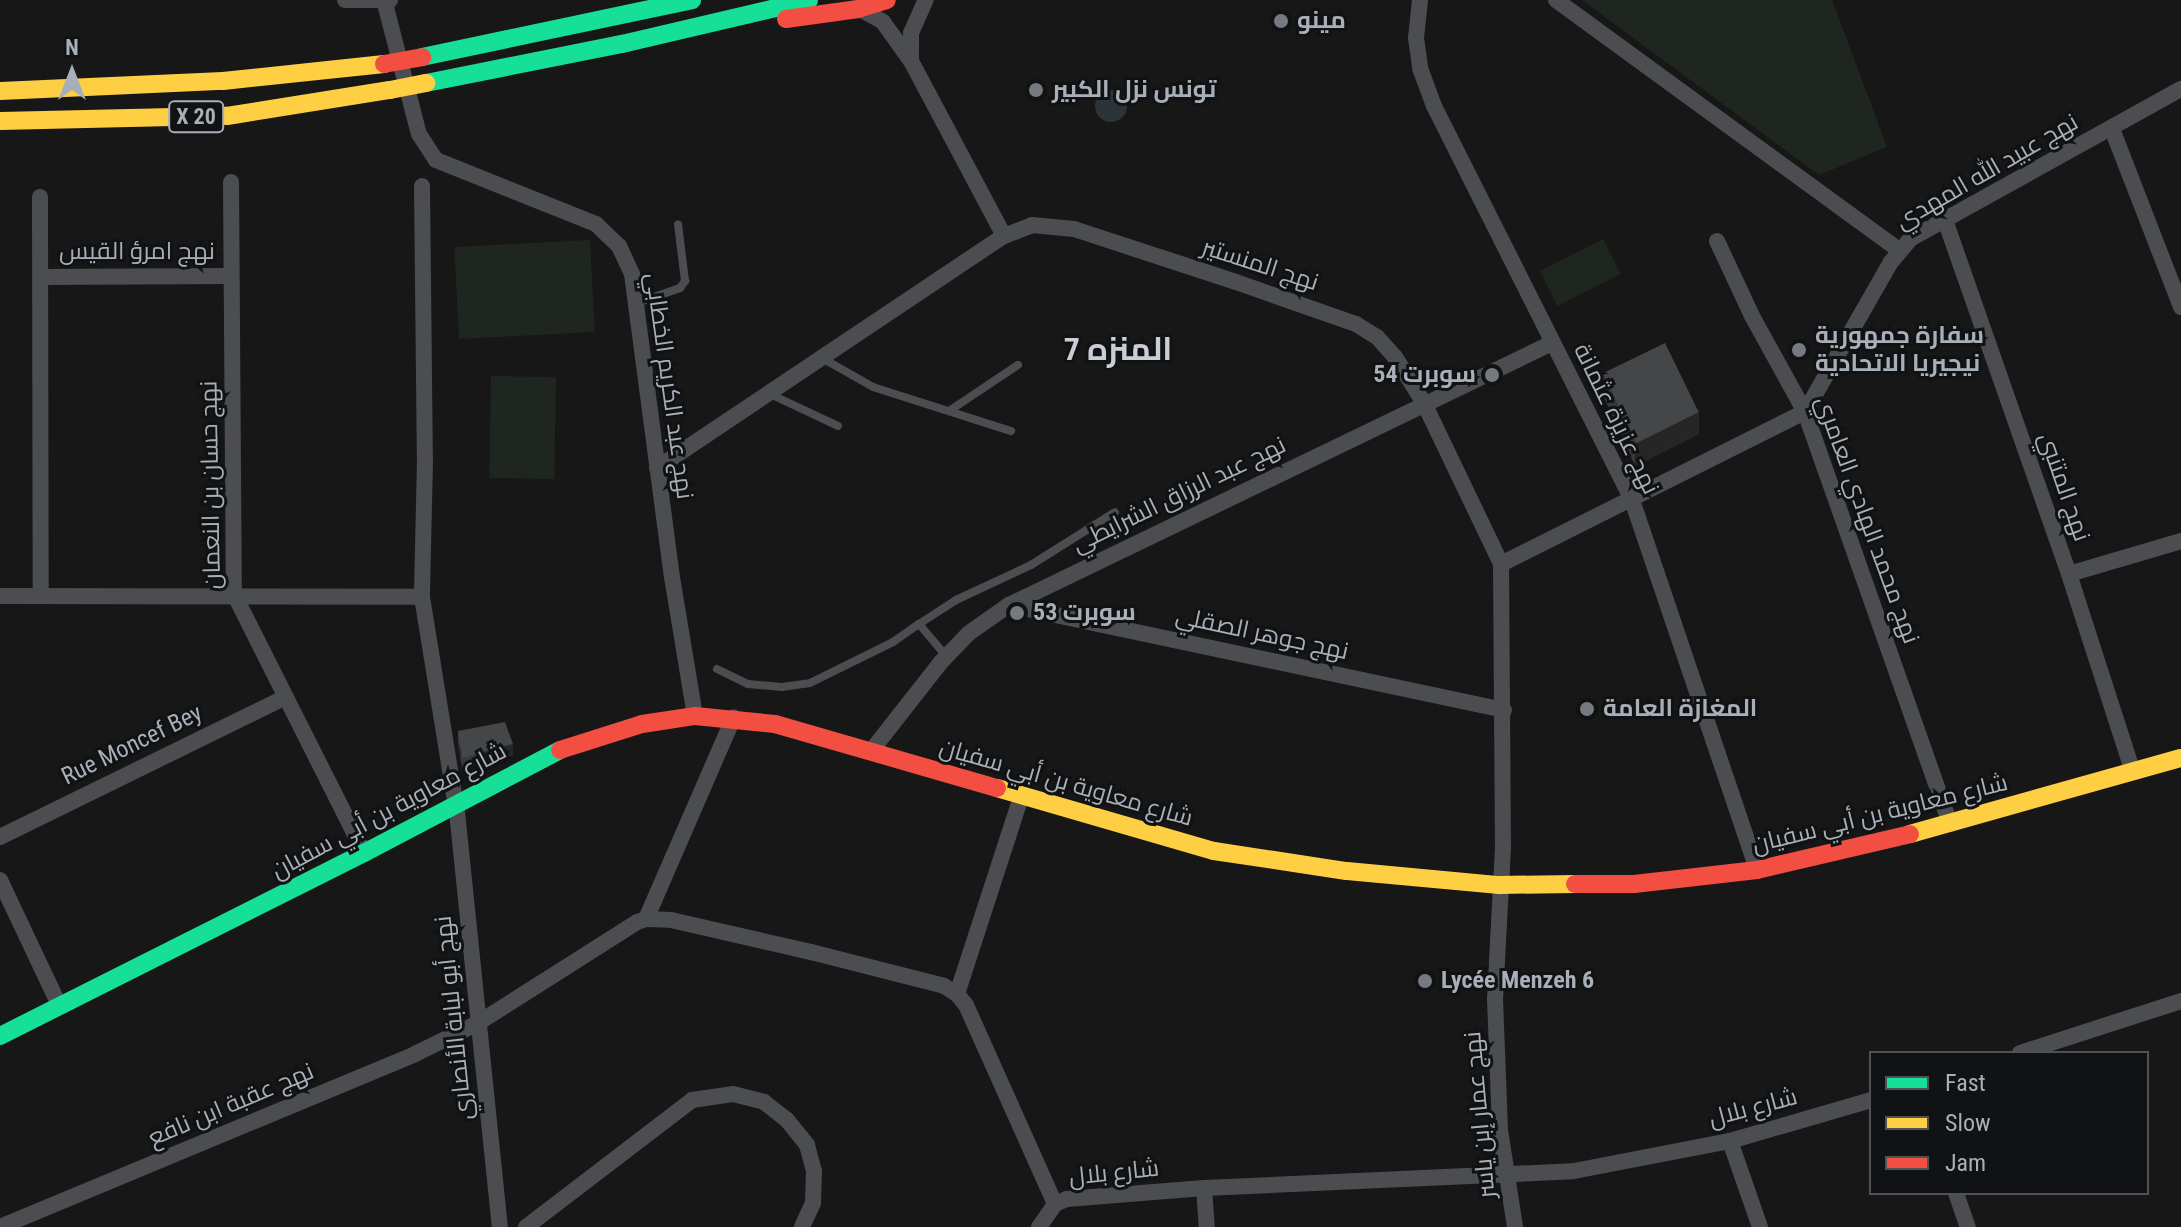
<!DOCTYPE html>
<html>
<head>
<meta charset="utf-8">
<style>
  body { margin:0 }
  #map { position:relative; width:2181px; height:1227px; overflow:hidden; background:#171717; font-family:"Roboto Condensed",Cairo,sans-serif }
  div>[style] { position:absolute }
  [style*='--x'] { left:calc(var(--x)*1px); top:calc(var(--y)*1px); width:calc(var(--w)*1px); rotate:calc(var(--a)*1deg) }
  .green>* { inset:0; background:#1f2620; transform-origin:0 0 }
  .water>* { inset:0; background:#2b3439 }
  .round { border-radius:50% }
  .lane>* { height:8px; margin:-4px; padding:0 4px; transform-origin:4px; border-radius:4px; background:#4b4d50 }
  .street>* { height:16px; margin:-8px; padding:0 8px; transform-origin:8px; border-radius:8px; background:#4b4d50 }
  .fast>* { height:18px; margin:-9px; padding:0 9px; transform-origin:9px; border-radius:9px; background:#16e098 }
  .slow>* { height:18px; margin:-9px; padding:0 9px; transform-origin:9px; border-radius:9px; background:#ffcf43 }
  .jam>* { height:18px; margin:-9px; padding:0 9px; transform-origin:9px; border-radius:9px; background:#f24e42 }
  .slow-bridge>* { height:18px; margin:-9px; padding:0 9px; transform-origin:9px; border-radius:9px; background:#ffcf43 }
  .jam-bridge>* { height:18px; margin:-9px; padding:0 9px; transform-origin:9px; border-radius:9px; background:#f24e42 }
  .wall>* { inset:0; background:#38393a }
  .shaded-wall>* { inset:0; background:#262627; transform-origin:0 0 }
  .building>* { inset:0; background:#454648; transform-origin:0 0 }
  .dots>* { width:22px; height:22px; translate:-50% -50%; box-sizing:border-box; border:4px solid #111213; border-radius:50% }
  span { translate:-50% -50%; white-space:nowrap; text-align:center; line-height:1.15; -webkit-text-stroke:6px #111213; paint-order:stroke }
  .shield-label span { padding:2px 6px; background:#111213; border:2px solid; border-radius:6px; -webkit-text-stroke-width:0 }
  .shield-label { font-size:22px; color:#a9afb8; font-weight:700 }
  .poi-label { font-size:24px; color:#a9afb8; font-weight:700 }
  .left { translate:0 -50%; text-align:left }
  .right { translate:-100% -50%; text-align:right }
  .street-label { font-size:24px; color:#a9afb8 }
  .district-label { font-size:32px; color:#cacdd4; font-weight:700 }
  .legend { position:absolute; left:1869px; top:1051px; width:280px; height:144px; box-sizing:border-box; background:#111213; border:2px solid #4e5155; margin:0; padding:10px 14px; list-style:none; font-size:24px; color:#a9afb8 }
  .legend li { display:flex; align-items:center; gap:16px; height:40px }
  .legend b { width:40px; border:2px solid #4e5155 }
  .north { position:absolute; left:32px; top:32px; width:80px; height:80px; -webkit-text-stroke:6px #111213; paint-order:stroke; rotate:0deg; font-size:22px; font-weight:700; line-height:32px; text-align:center; color:#a9afb8 }
  .north::after { content:''; display:block; margin:auto; width:28px; height:36px; background:#a9afb8; clip-path:polygon(50% 0,100% 100%,50% 72%,0 100%) }
</style>
</head>
<body>
<div id="map">
  <div class="green">
    <div style="clip-path:polygon(1582px 0,1832px 0,1887px 147px,1819px 175px)"></div>
    <div style="left:1603px;top:239px;width:39px;height:71px;rotate:63deg"></div>
    <div style="left:590px;top:240px;width:92px;height:136px;rotate:87deg"></div>
    <div style="left:491px;top:376px;width:65px;height:102px;rotate:1deg"></div>
  </div>
  <div class="water">
    <div class="round" style="left:1095px;top:90px;width:32px;height:32px"></div>
  </div>
  <div class="lane">
    <div style="--x:637;--y:303;--w:46;--a:-19.2"></div>
    <div style="--x:680;--y:288;--w:9;--a:-54"></div>
    <div style="--x:685;--y:281;--w:57;--a:-97"></div>
    <div style="--x:822;--y:358;--w:59;--a:29.6"></div>
    <div style="--x:873;--y:387;--w:145;--a:17.7"></div>
    <div style="--x:770;--y:394;--w:75;--a:25.2"></div>
    <div style="--x:949;--y:411;--w:83;--a:-33.7"></div>
    <div style="--x:919;--y:624;--w:44;--a:-33"></div>
    <div style="--x:956;--y:600;--w:83;--a:-25"></div>
    <div style="--x:1031;--y:565;--w:99;--a:-32.2"></div>
    <div style="--x:717;--y:669;--w:34;--a:26"></div>
    <div style="--x:748;--y:684;--w:34;--a:5"></div>
    <div style="--x:782;--y:687;--w:28;--a:-8"></div>
    <div style="--x:810;--y:683;--w:93;--a:-26.3"></div>
    <div style="--x:893;--y:642;--w:32;--a:-35"></div>
    <div style="--x:919;--y:624;--w:42;--a:49.8"></div>
  </div>
  <div class="street">
    <div style="--x:345;--y:0;--w:45;--a:0"></div>
    <div style="--x:384;--y:0;--w:138;--a:75.4"></div>
    <div style="--x:419;--y:134;--w:31;--a:57"></div>
    <div style="--x:436;--y:160;--w:172;--a:21.8"></div>
    <div style="--x:596;--y:224;--w:32;--a:44"></div>
    <div style="--x:619;--y:246;--w:31;--a:65"></div>
    <div style="--x:632;--y:274;--w:306;--a:82.5"></div>
    <div style="--x:672;--y:577;--w:141;--a:80.6"></div>
    <div style="--x:1420;--y:0;--w:38;--a:96"></div>
    <div style="--x:1416;--y:38;--w:30;--a:82"></div>
    <div style="--x:1420;--y:68;--w:40;--a:69.8"></div>
    <div style="--x:1434;--y:106;--w:438;--a:63.3"></div>
    <div style="--x:1631;--y:497;--w:394;--a:71.3"></div>
    <div style="--x:1556;--y:0;--w:424;--a:36.1"></div>
    <div style="--x:860;--y:9;--w:26;--a:29"></div>
    <div style="--x:883;--y:22;--w:48;--a:54.3"></div>
    <div style="--x:911;--y:61;--w:198;--a:62"></div>
    <div style="--x:911;--y:61;--w:28;--a:-90"></div>
    <div style="--x:911;--y:33;--w:36;--a:-66"></div>
    <div style="--x:2112;--y:129;--w:191;--a:68.8"></div>
    <div style="--x:231;--y:182;--w:412;--a:89.6"></div>
    <div style="--x:234;--y:594;--w:290;--a:63.3"></div>
    <div style="--x:422;--y:186;--w:274;--a:89.4"></div>
    <div style="--x:425;--y:460;--w:137;--a:91.3"></div>
    <div style="--x:422;--y:597;--w:218;--a:80.8"></div>
    <div style="--x:457;--y:812;--w:417;--a:84.1"></div>
    <div style="--x:40;--y:197;--w:398;--a:89.9"></div>
    <div style="--x:1945;--y:220;--w:375;--a:70.7"></div>
    <div style="--x:2069;--y:574;--w:208;--a:72.1"></div>
    <div style="--x:1717;--y:241;--w:83;--a:65"></div>
    <div style="--x:1752;--y:316;--w:110;--a:61.1"></div>
    <div style="--x:1805;--y:412;--w:437;--a:70.6"></div>
    <div style="--x:43;--y:277;--w:188;--a:-0.3"></div>
    <div style="--x:657;--y:468;--w:417;--a:-33.8"></div>
    <div style="--x:1004;--y:236;--w:30;--a:-21"></div>
    <div style="--x:1032;--y:225;--w:42;--a:5.4"></div>
    <div style="--x:1074;--y:229;--w:170;--a:18.1"></div>
    <div style="--x:1236;--y:282;--w:127;--a:19.3"></div>
    <div style="--x:1356;--y:324;--w:25;--a:32"></div>
    <div style="--x:1377;--y:337;--w:27;--a:48"></div>
    <div style="--x:1395;--y:357;--w:54;--a:57.8"></div>
    <div style="--x:1424;--y:403;--w:178;--a:64.4"></div>
    <div style="--x:1501;--y:564;--w:283;--a:89.6"></div>
    <div style="--x:1503;--y:847;--w:152;--a:93"></div>
    <div style="--x:1495;--y:999;--w:131;--a:87.8"></div>
    <div style="--x:1500;--y:1130;--w:98;--a:81.2"></div>
    <div style="--x:1501;--y:564;--w:340;--a:-26.6"></div>
    <div style="--x:1805;--y:412;--w:173;--a:-60.2"></div>
    <div style="--x:1891;--y:262;--w:30;--a:-50"></div>
    <div style="--x:1910;--y:239;--w:310;--a:-29"></div>
    <div style="--x:2069;--y:574;--w:117;--a:-16.4"></div>
    <div style="--x:0;--y:596;--w:422;--a:0.1"></div>
    <div style="--x:1009;--y:605;--w:506;--a:11.98"></div>
    <div style="--x:872;--y:750;--w:112;--a:-51.9"></div>
    <div style="--x:941;--y:662;--w:40;--a:-46"></div>
    <div style="--x:969;--y:633;--w:49;--a:-35"></div>
    <div style="--x:1009;--y:605;--w:603;--a:-25.76"></div>
    <div style="--x:0;--y:837;--w:318;--a:-26.1"></div>
    <div style="--x:0;--y:880;--w:140;--a:64.7"></div>
    <div style="--x:646;--y:919;--w:220;--a:-66.5"></div>
    <div style="--x:957;--y:994;--w:207;--a:-72"></div>
    <div style="--x:2020;--y:1053;--w:169;--a:-17.9"></div>
    <div style="--x:1730;--y:1141;--w:91;--a:70.8"></div>
    <div style="--x:1204;--y:1188;--w:39;--a:86"></div>
    <div style="--x:1956;--y:1193;--w:36;--a:71"></div>
    <div style="--x:0;--y:1227;--w:450;--a:-22.6"></div>
    <div style="--x:415;--y:1054;--w:70;--a:-26.2"></div>
    <div style="--x:478;--y:1023;--w:188;--a:-32.4"></div>
    <div style="--x:637;--y:922;--w:9;--a:-18"></div>
    <div style="--x:646;--y:919;--w:25;--a:2"></div>
    <div style="--x:671;--y:920;--w:144;--a:12.9"></div>
    <div style="--x:811;--y:952;--w:137;--a:14.3"></div>
    <div style="--x:944;--y:986;--w:15;--a:32"></div>
    <div style="--x:957;--y:994;--w:14;--a:51"></div>
    <div style="--x:966;--y:1005;--w:218;--a:65.9"></div>
    <div style="--x:1055;--y:1204;--w:13;--a:-23"></div>
    <div style="--x:1067;--y:1199;--w:137;--a:-4.6"></div>
    <div style="--x:1204;--y:1188;--w:370;--a:-2.6"></div>
    <div style="--x:1574;--y:1171;--w:159;--a:-10.9"></div>
    <div style="--x:1730;--y:1141;--w:147;--a:-16.2"></div>
    <div style="--x:526;--y:1227;--w:209;--a:-37.4"></div>
    <div style="--x:692;--y:1100;--w:41;--a:-8.3"></div>
    <div style="--x:733;--y:1094;--w:32;--a:14"></div>
    <div style="--x:764;--y:1102;--w:29;--a:38"></div>
    <div style="--x:787;--y:1120;--w:32;--a:51"></div>
    <div style="--x:807;--y:1145;--w:28;--a:75"></div>
    <div style="--x:814;--y:1172;--w:31;--a:92"></div>
    <div style="--x:813;--y:1203;--w:26;--a:115"></div>
    <div style="--x:1039;--y:1227;--w:28;--a:-55"></div>
  </div>
  <div class="fast">
    <div style="--x:422;--y:57;--w:276;--a:-11.9"></div>
    <div style="--x:426;--y:83;--w:200;--a:-11.3"></div>
    <div style="--x:622;--y:44;--w:192;--a:-13.2"></div>
    <div style="--x:0;--y:1036;--w:407;--a:-26.7"></div>
    <div style="--x:364;--y:853;--w:221;--a:-27.7"></div>
  </div>
  <div class="slow">
    <div style="--x:0;--y:91;--w:223;--a:-2.6"></div>
    <div style="--x:223;--y:81;--w:162;--a:-6"></div>
    <div style="--x:0;--y:121;--w:227;--a:-1.3"></div>
    <div style="--x:227;--y:116;--w:165;--a:-9.1"></div>
    <div style="--x:997;--y:788;--w:226;--a:16.2"></div>
    <div style="--x:1214;--y:851;--w:134;--a:8.6"></div>
    <div style="--x:1347;--y:871;--w:153;--a:5.3"></div>
    <div style="--x:1499;--y:885;--w:76;--a:-0.8"></div>
    <div style="--x:1910;--y:834;--w:281;--a:-15.7"></div>
  </div>
  <div class="jam">
    <div style="--x:786;--y:19;--w:73;--a:-7.9"></div>
    <div style="--x:858;--y:9;--w:30;--a:-17"></div>
    <div style="--x:560;--y:750;--w:86;--a:-17.6"></div>
    <div style="--x:642;--y:724;--w:54;--a:-8.6"></div>
    <div style="--x:695;--y:716;--w:80;--a:5.7"></div>
    <div style="--x:775;--y:724;--w:231;--a:16.1"></div>
    <div style="--x:1575;--y:884;--w:59;--a:0"></div>
    <div style="--x:1634;--y:884;--w:124;--a:-6.5"></div>
    <div style="--x:1757;--y:870;--w:157;--a:-13.2"></div>
  </div>
  <div class="slow-bridge">
    <div style="--x:390;--y:90;--w:37;--a:-11"></div>
  </div>
  <div class="jam-bridge">
    <div style="--x:384;--y:64;--w:39;--a:-10"></div>
  </div>
  <div class="wall">
    <div style="clip-path:polygon(1603px 373px,1699px 434px,1635px 466px,1603px 395px)"></div>
    <div style="clip-path:polygon(458px 731px,513px 755px,462px 769px,458px 742px)"></div>
  </div>
  <div class="shaded-wall">
    <div style="clip-path:polygon(1699px 412px,1699px 434px,1635px 466px,1635px 444px)"></div>
    <div style="left:513px;top:744px;width:11px;height:53px;rotate:90deg"></div>
  </div>
  <div class="building">
    <div style="left:1665px;top:343px;width:77px;height:69px;rotate:64deg"></div>
    <div style="clip-path:polygon(505px 722px,513px 744px,462px 758px,458px 731px)"></div>
  </div>
  <div class="dots">
    <div style="left:1281px;top:21px;background:#767a80"></div>
    <div style="left:1036px;top:90px;background:#767a80"></div>
    <div style="left:1799px;top:350px;background:#767a80"></div>
    <div style="left:1492px;top:375px;background:#767a80"></div>
    <div style="left:1017px;top:613px;background:#767a80"></div>
    <div style="left:1587px;top:709px;background:#767a80"></div>
    <div style="left:1425px;top:981px;background:#767a80"></div>
  </div>
  <div class="shield-label">
    <span style="left:196px;top:117px">X 20</span>
  </div>
  <div class="poi-label">
    <span class="left" style="left:1297px;top:21px">مينو</span>
    <span class="left" style="left:1052px;top:90px">تونس نزل الكبير</span>
    <span class="left" style="left:1815px;top:350px">سفارة جمهورية<br>نيجيريا الاتحادية</span>
    <span class="right" style="left:1476px;top:375px">سوبرت 54</span>
    <span class="left" style="left:1033px;top:613px">سوبرت 53</span>
    <span class="left" style="left:1603px;top:709px">المغازة العامة</span>
    <span class="left" style="left:1441px;top:981px">Lycée Menzeh 6</span>
  </div>
  <div class="street-label">
    <span style="left:1987px;top:172px;rotate:-30deg">نهج عبيد الله المهدي</span>
    <span style="left:137px;top:252px">نهج امرؤ القيس</span>
    <span style="left:1260px;top:265px;rotate:18deg">نهج المنستير</span>
    <span style="left:669px;top:386px;rotate:82deg">نهج عبد الكريم الخطابي</span>
    <span style="left:1616px;top:419px;rotate:64deg">نهج عزيزة عثمانة</span>
    <span style="left:211px;top:485px;rotate:-91deg">نهج حسان بن النعمان</span>
    <span style="left:2064px;top:487px;rotate:71deg">نهج المتنبي</span>
    <span style="left:1179px;top:495px;rotate:-26deg">نهج عبد الرزاق الشرايطي</span>
    <span style="left:1867px;top:520px;rotate:70deg">نهج محمد الهادي العامري</span>
    <span style="left:1262px;top:634px;rotate:12deg">نهج جوهر الصقلي</span>
    <span style="left:132px;top:745px;rotate:-26deg">Rue Moncef Bey</span>
    <span style="left:1066px;top:783px;rotate:16deg">شارع معاوية بن أبي سفيان</span>
    <span style="left:389px;top:811px;rotate:-28deg">شارع معاوية بن أبي سفيان</span>
    <span style="left:1880px;top:814px;rotate:-14deg">شارع معاوية بن أبي سفيان</span>
    <span style="left:454px;top:1018px;rotate:-96deg">نهج أبو لبابة الأنصاري</span>
    <span style="left:231px;top:1105px;rotate:-23deg">نهج عقبة ابن نافع</span>
    <span style="left:1753px;top:1108px;rotate:-15deg">شارع بلال</span>
    <span style="left:1480px;top:1115px;rotate:-95deg">نهج عمار إبن ياسر</span>
    <span style="left:1114px;top:1173px;rotate:-6deg">شارع بلال</span>
  </div>
  <div class="district-label">
    <span style="left:1118px;top:349px">المنزه 7</span>
  </div>
  <ul class="legend">
  <li><b style="height:10px;background:#16e098"></b>Fast</li>
  <li><b style="height:10px;background:#ffcf43"></b>Slow</li>
  <li><b style="height:10px;background:#f24e42"></b>Jam</li>
  </ul>
  <div class="north">N</div>
</div>
</body>
</html>
